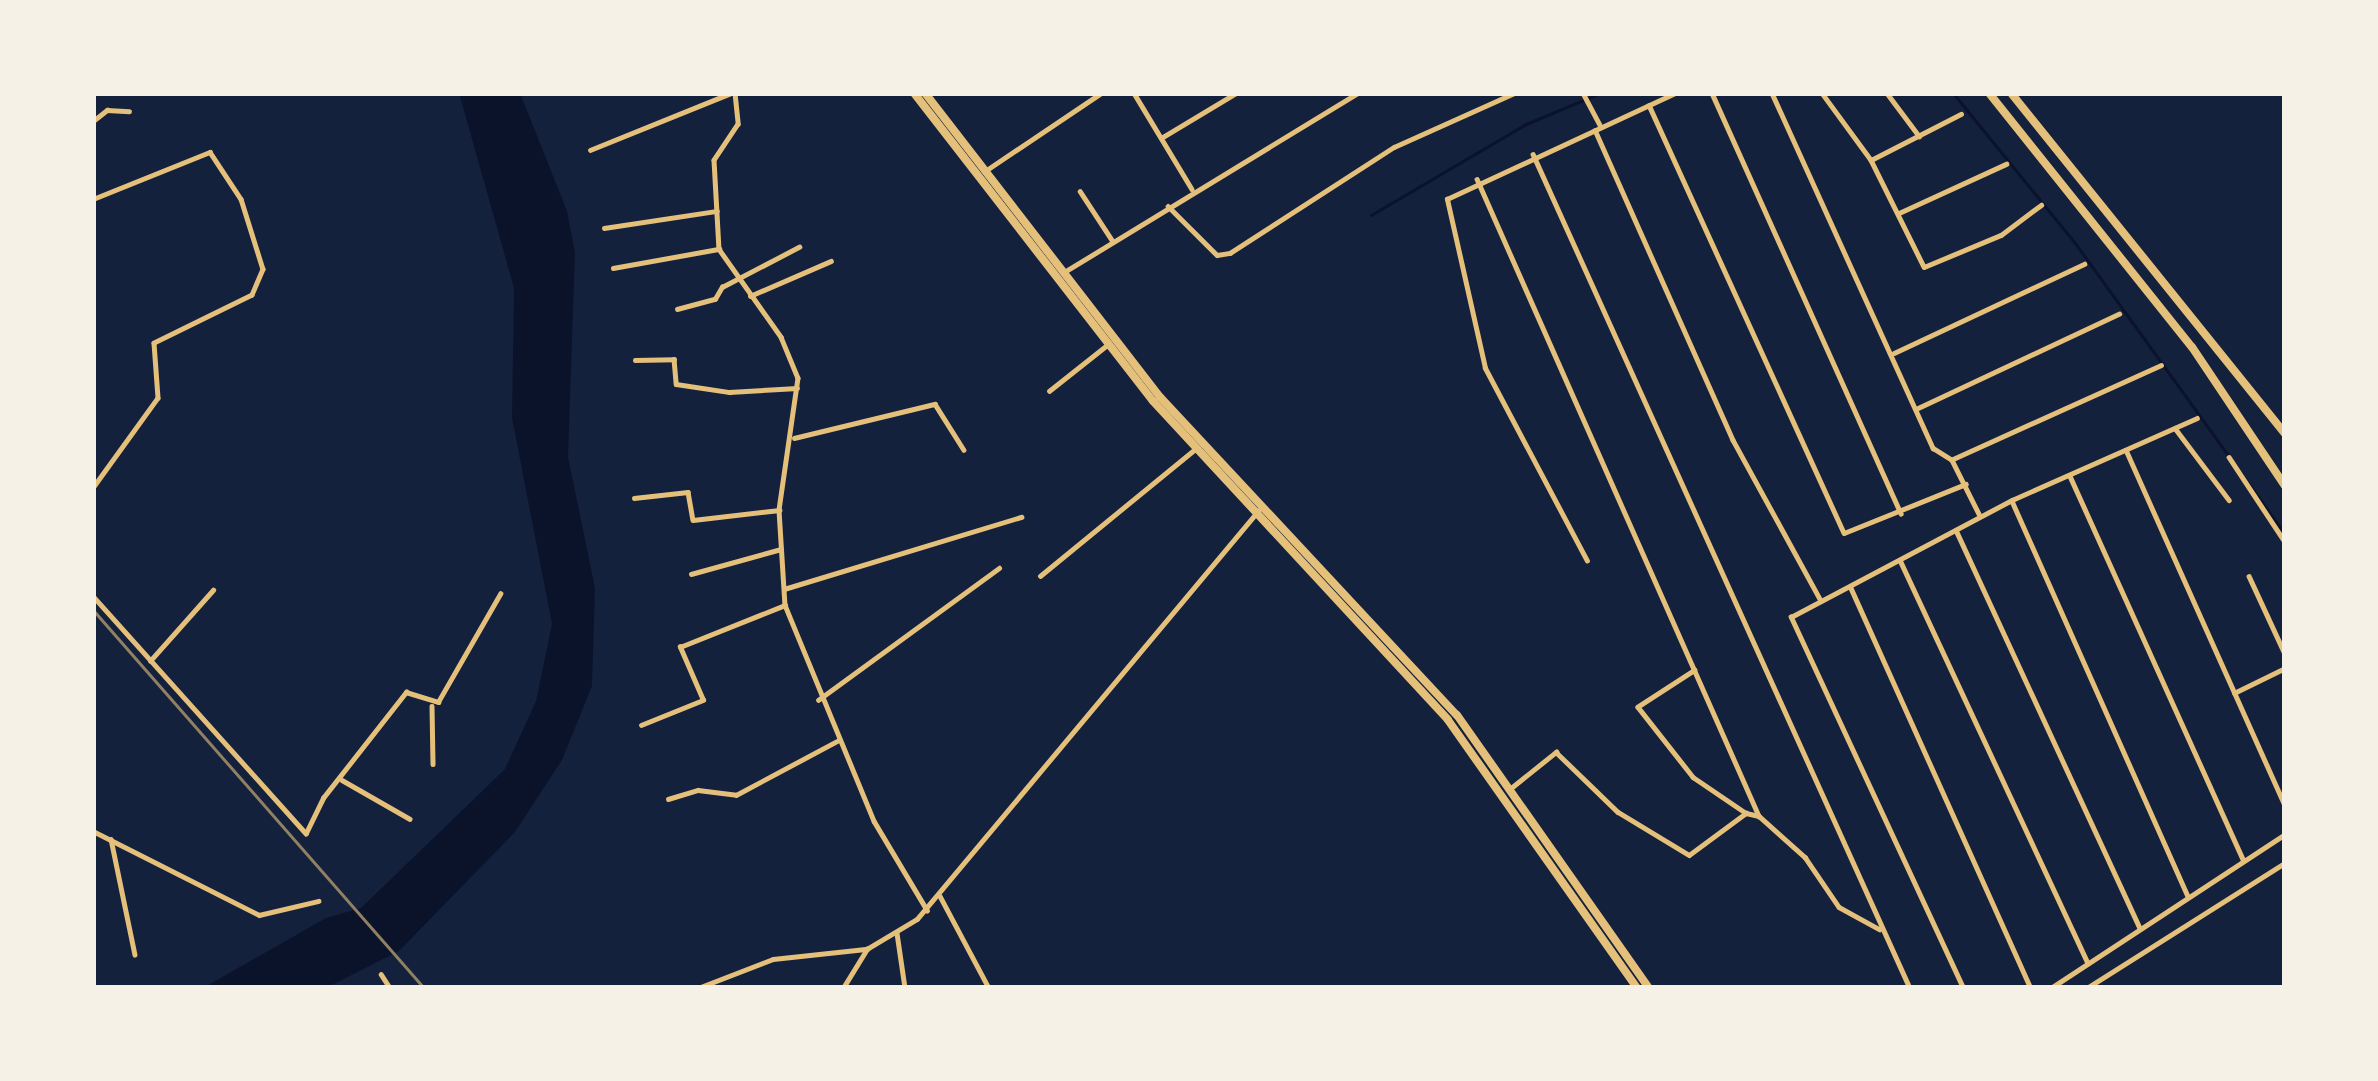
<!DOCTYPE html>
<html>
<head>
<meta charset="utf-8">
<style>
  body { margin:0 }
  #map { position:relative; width:2378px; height:1081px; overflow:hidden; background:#14213d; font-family:Roboto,sans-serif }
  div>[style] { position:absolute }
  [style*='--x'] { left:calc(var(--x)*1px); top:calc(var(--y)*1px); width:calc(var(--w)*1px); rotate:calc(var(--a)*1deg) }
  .water>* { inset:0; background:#0b132b }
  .stream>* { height:3px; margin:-1.5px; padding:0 1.5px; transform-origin:1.5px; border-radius:1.5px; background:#0b132b }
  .minor>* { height:4.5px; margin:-2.25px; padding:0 2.25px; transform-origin:2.25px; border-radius:2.25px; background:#e5c07b }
  .tertiary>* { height:4.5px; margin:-2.25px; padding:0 2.25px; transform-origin:2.25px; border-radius:2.25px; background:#e5c07b }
  .trunk>* { height:8px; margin:-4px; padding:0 4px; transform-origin:4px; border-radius:4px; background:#e5c07b }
  .motorway>* { height:8px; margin:-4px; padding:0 4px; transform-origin:4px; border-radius:4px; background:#e5c07b }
  .rail>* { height:3px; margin:-1.5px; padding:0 1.5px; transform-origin:1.5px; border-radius:1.5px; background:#918062 }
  span { translate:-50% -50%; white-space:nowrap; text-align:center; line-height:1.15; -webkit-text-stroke:9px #f6f1e7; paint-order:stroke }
  .frame { position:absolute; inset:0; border:96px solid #f6f1e7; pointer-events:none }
</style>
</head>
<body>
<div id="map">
  <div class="water">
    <div style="clip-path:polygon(459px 93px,520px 93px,567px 211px,575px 252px,568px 457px,595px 588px,592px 686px,562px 760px,515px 832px,399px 951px,326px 988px,203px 988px,326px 918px,361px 908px,505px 769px,536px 701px,552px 624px,512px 418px,514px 288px)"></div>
  </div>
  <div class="stream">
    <div style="--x:1953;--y:93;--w:193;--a:50.9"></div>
    <div style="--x:2075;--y:243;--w:359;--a:54.2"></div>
    <div style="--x:1371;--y:215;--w:180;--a:-30.4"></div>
    <div style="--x:1526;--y:124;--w:80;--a:-22.7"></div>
  </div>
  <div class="minor">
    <div style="--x:735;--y:93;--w:31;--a:84"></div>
    <div style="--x:738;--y:124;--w:43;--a:123.7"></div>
    <div style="--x:714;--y:160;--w:89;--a:86.8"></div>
    <div style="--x:719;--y:249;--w:108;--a:54.8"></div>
    <div style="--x:781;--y:337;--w:44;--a:67.5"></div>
    <div style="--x:798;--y:378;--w:133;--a:98.2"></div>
    <div style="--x:779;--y:510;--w:95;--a:86.4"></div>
    <div style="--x:785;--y:605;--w:234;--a:67.6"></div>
    <div style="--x:874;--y:821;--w:104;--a:59.2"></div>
    <div style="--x:1134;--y:93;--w:112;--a:58.9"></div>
    <div style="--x:1583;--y:93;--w:36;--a:62"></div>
    <div style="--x:1712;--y:93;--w:461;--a:65.8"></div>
    <div style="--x:1772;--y:93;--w:390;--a:65.6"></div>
    <div style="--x:1933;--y:448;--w:22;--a:32"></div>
    <div style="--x:1952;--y:460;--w:60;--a:63.4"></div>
    <div style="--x:1822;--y:93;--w:83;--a:53.8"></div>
    <div style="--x:1871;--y:160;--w:119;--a:63.6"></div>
    <div style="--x:1924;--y:267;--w:83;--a:-22.6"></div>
    <div style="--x:2001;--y:235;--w:50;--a:-36.9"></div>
    <div style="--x:1887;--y:93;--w:54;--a:53.3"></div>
    <div style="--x:1649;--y:105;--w:470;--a:65.5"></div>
    <div style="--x:1844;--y:533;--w:131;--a:-21.9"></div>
    <div style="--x:93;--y:121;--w:18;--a:-38"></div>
    <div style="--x:107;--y:110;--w:22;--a:3"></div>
    <div style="--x:1595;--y:130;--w:339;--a:66"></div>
    <div style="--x:1733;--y:440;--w:183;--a:61.3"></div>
    <div style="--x:1163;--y:137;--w:85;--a:-31.1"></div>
    <div style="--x:590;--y:150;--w:152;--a:-22"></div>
    <div style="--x:1533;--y:154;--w:915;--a:65.68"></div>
    <div style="--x:1871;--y:160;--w:101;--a:-27.1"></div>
    <div style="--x:988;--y:169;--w:136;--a:-33.9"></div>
    <div style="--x:1477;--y:179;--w:697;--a:66.12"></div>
    <div style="--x:1759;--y:816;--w:62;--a:41.7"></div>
    <div style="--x:1805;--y:857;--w:60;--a:55.8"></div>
    <div style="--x:1839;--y:907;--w:46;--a:28.8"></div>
    <div style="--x:1080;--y:191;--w:59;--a:56.9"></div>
    <div style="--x:93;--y:199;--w:126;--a:-21.9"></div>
    <div style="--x:210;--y:152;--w:56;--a:56.6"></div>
    <div style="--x:241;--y:199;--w:73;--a:72.6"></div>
    <div style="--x:263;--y:269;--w:28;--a:113"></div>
    <div style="--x:252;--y:295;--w:109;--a:153.9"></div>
    <div style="--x:154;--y:343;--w:55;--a:85.8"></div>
    <div style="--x:158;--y:398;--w:111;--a:125.8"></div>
    <div style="--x:1168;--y:206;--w:69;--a:45"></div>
    <div style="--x:1217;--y:255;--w:13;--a:-9"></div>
    <div style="--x:1230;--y:253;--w:195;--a:-32.9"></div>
    <div style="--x:1394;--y:147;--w:132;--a:-24.2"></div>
    <div style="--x:1899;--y:213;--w:118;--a:-24.6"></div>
    <div style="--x:604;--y:228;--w:114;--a:-8.6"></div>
    <div style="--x:613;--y:268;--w:108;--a:-10.2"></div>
    <div style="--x:1066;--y:271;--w:342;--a:-31.4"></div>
    <div style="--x:750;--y:296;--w:88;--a:-23.4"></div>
    <div style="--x:677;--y:309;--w:39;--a:-15"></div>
    <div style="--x:715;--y:299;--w:14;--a:-60"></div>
    <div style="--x:722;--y:287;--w:87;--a:-27.5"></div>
    <div style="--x:1894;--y:353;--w:210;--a:-25.1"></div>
    <div style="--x:635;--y:360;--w:39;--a:-1"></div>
    <div style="--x:674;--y:359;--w:25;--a:85"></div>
    <div style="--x:676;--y:384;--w:54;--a:8.6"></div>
    <div style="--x:729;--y:392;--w:68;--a:-3.4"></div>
    <div style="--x:1049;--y:391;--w:74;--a:-38.4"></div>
    <div style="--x:1918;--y:408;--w:222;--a:-25.1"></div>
    <div style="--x:2175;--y:428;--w:90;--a:53.1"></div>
    <div style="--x:794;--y:438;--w:145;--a:-13.6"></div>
    <div style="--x:935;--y:404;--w:54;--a:57.8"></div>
    <div style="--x:2126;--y:450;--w:390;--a:65.9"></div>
    <div style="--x:2229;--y:457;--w:102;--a:56.6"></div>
    <div style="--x:1953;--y:459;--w:228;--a:-24.3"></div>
    <div style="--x:2070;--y:476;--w:420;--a:65.7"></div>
    <div style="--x:634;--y:498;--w:54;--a:-6.3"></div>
    <div style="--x:688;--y:492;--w:28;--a:80"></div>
    <div style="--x:693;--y:520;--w:87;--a:-6.6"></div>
    <div style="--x:2012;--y:501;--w:432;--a:66"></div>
    <div style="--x:1956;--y:530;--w:438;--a:65.2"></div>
    <div style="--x:1900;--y:560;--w:445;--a:65"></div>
    <div style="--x:1587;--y:561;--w:218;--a:-117.9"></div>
    <div style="--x:1485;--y:368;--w:173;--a:-102.7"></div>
    <div style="--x:1447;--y:199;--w:251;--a:-24.9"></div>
    <div style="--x:691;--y:574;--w:93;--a:-15.5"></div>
    <div style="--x:1040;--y:576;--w:200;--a:-39.3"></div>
    <div style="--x:2249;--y:576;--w:86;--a:65.2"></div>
    <div style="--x:1851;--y:588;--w:439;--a:65.8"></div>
    <div style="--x:784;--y:589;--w:248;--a:-16.9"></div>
    <div style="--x:93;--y:596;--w:319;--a:48.1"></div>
    <div style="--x:306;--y:833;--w:39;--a:-64"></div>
    <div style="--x:323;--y:798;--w:135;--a:-51.9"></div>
    <div style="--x:406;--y:692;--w:34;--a:17"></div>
    <div style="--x:438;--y:702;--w:125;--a:-60.1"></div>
    <div style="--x:150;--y:661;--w:95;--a:-48.4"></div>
    <div style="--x:1695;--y:670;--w:68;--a:147"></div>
    <div style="--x:1638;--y:707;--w:89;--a:51.8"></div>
    <div style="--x:1693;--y:777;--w:64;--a:34.2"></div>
    <div style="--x:2234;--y:693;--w:57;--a:-26.1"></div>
    <div style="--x:818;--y:700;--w:224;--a:-36.1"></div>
    <div style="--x:432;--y:706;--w:58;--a:89"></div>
    <div style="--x:641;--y:725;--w:67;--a:-22"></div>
    <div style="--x:703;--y:700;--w:58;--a:-113.5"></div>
    <div style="--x:680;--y:647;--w:113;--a:-21.8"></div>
    <div style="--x:342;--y:780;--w:78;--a:29.8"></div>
    <div style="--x:1511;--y:788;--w:58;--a:-38.7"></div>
    <div style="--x:1556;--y:752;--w:86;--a:44.1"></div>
    <div style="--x:1618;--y:812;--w:83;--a:31.2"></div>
    <div style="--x:1689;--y:855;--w:71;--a:-36.4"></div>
    <div style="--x:1746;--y:813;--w:13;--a:13"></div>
    <div style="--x:668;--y:799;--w:31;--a:-17"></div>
    <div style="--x:698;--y:790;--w:38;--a:7"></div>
    <div style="--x:736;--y:795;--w:117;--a:-28.1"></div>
    <div style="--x:93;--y:831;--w:186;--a:26.8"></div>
    <div style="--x:259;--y:915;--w:61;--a:-13.3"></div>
    <div style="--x:111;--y:839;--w:118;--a:78.3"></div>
    <div style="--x:940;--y:896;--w:104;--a:62"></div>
    <div style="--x:897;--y:933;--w:56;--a:81.7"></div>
    <div style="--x:381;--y:974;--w:17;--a:57"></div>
    <div style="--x:1963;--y:988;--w:409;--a:-114.9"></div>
    <div style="--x:1791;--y:617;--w:250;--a:-27.9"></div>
    <div style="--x:2012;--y:500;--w:202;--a:-23.9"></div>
    <div style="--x:2051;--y:988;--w:280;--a:-33.3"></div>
    <div style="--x:2087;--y:988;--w:234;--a:-32.3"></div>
  </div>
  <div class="tertiary">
    <div style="--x:698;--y:988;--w:80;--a:-21.1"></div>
    <div style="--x:773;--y:959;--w:95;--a:-6.1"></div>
    <div style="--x:867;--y:949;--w:58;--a:-31"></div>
    <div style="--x:917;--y:919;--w:532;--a:-50.11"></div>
    <div style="--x:843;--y:988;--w:46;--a:-58.4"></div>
  </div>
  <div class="trunk">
    <div style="--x:914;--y:93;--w:390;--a:52.2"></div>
    <div style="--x:1153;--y:401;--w:434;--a:47.2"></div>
    <div style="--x:1448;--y:720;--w:328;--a:54.8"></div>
    <div style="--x:925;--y:93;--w:384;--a:52.3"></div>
    <div style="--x:1160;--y:397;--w:435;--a:47"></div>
    <div style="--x:1457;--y:715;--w:334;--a:54.9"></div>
  </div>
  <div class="motorway">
    <div style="--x:1989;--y:93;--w:325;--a:51.4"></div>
    <div style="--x:2192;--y:347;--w:167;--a:56.2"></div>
    <div style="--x:2011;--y:93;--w:437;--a:51.2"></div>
  </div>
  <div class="rail">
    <div style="--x:93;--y:610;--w:502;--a:48.79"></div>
  </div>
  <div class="frame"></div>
</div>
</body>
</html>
